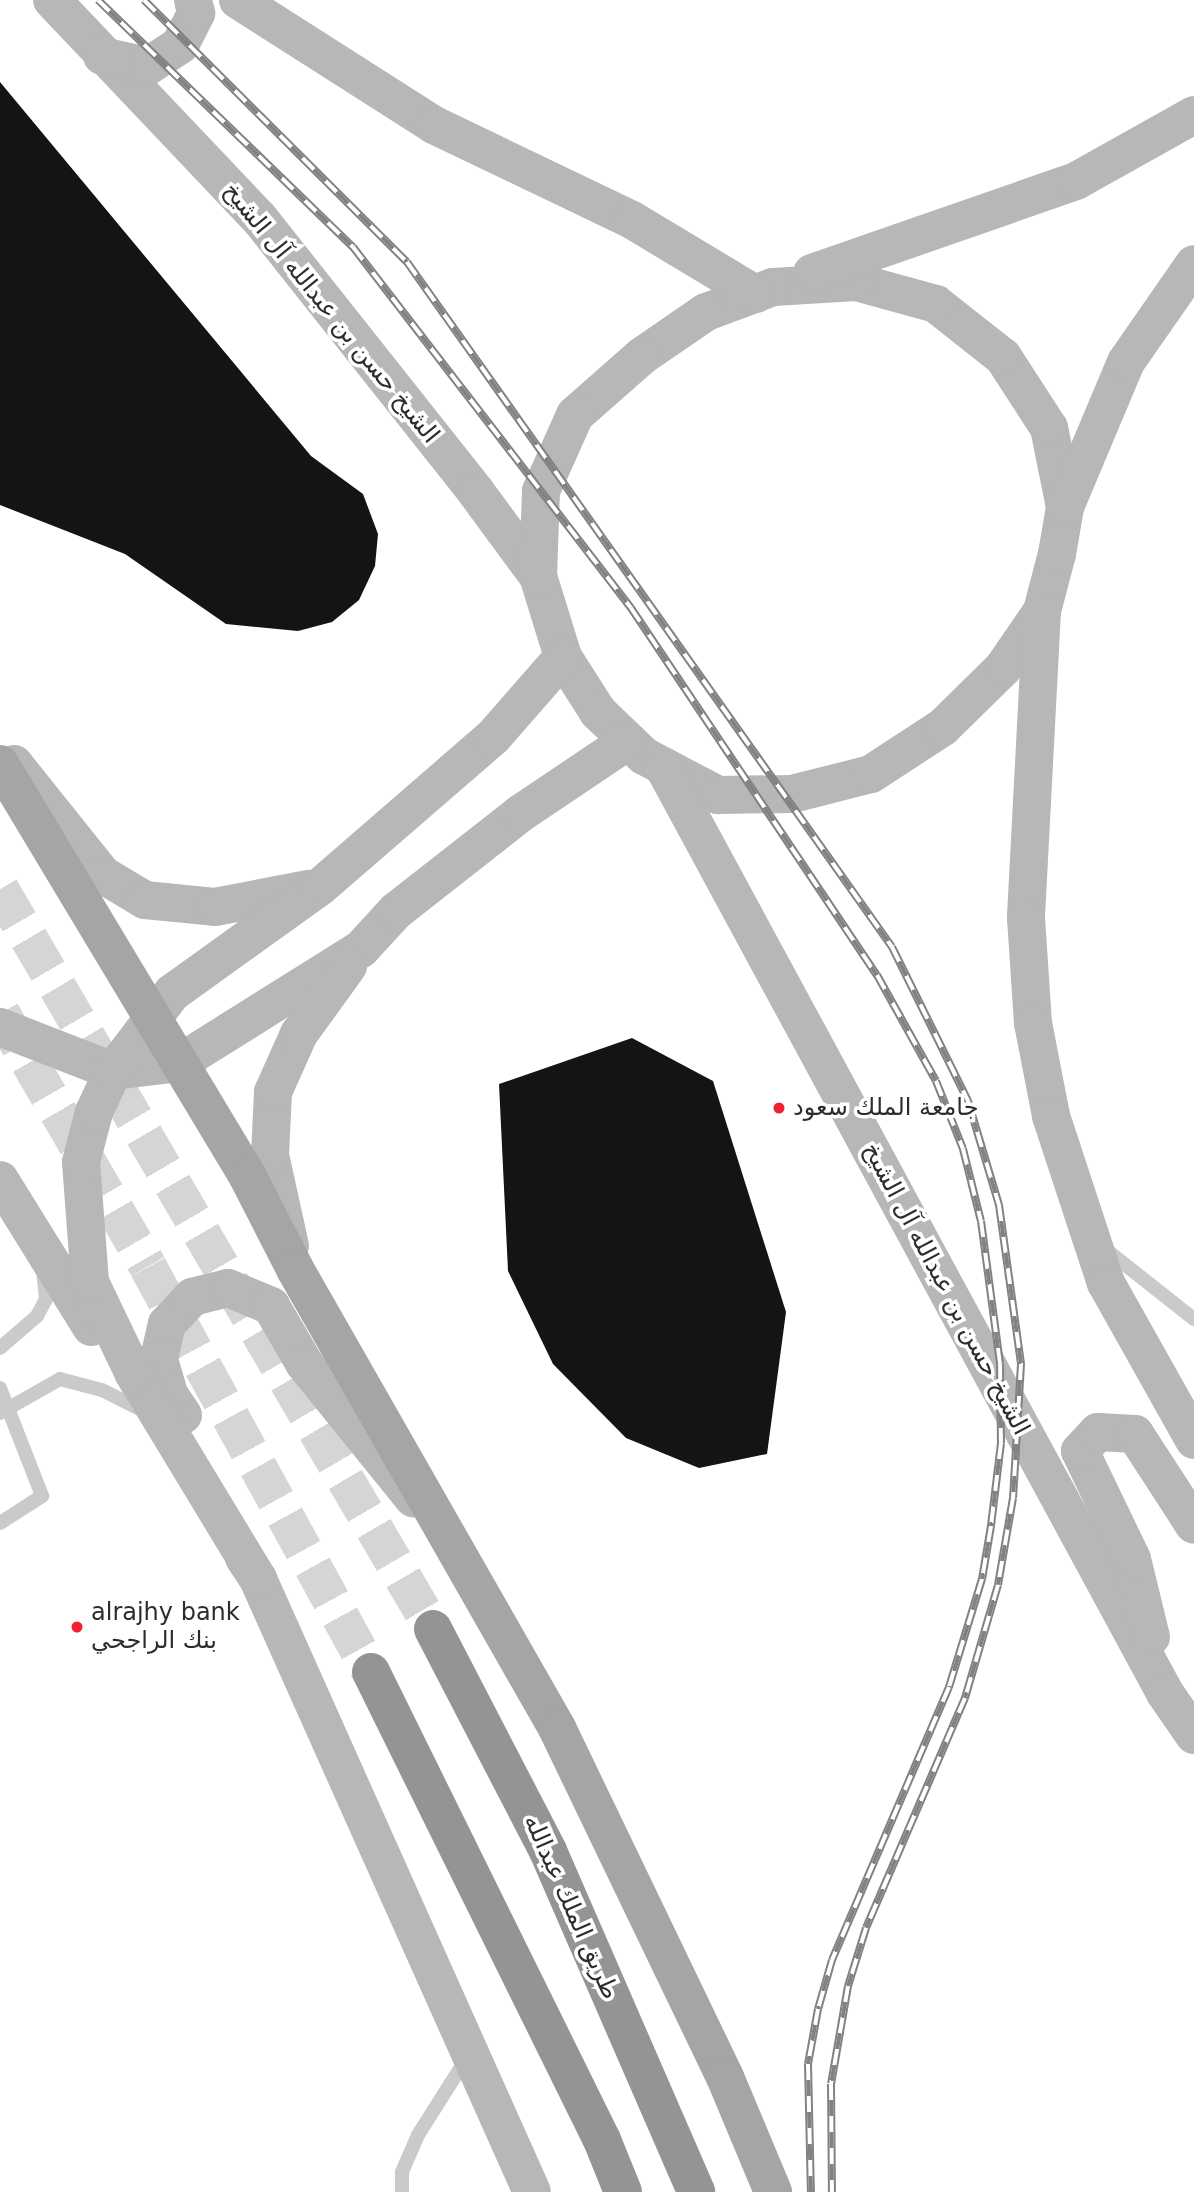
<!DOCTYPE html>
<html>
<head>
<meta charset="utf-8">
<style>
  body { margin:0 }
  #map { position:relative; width:1194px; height:2192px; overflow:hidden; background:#fff; font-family:"DejaVu Sans",Cairo,sans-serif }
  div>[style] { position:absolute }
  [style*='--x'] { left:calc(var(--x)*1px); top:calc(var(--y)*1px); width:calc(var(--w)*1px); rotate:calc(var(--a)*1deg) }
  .building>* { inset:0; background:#141414 }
  .highway-tunnel>* { height:38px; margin-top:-19px; transform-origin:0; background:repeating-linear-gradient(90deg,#d5d5d5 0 38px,transparent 0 57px) }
  .lane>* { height:14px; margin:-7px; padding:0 7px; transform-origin:7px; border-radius:7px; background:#cacaca }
  .secondary>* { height:38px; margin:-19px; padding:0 19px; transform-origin:19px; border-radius:19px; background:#b7b7b7 }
  .primary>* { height:38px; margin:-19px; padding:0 19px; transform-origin:19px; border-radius:19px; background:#a5a5a5 }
  .highway>* { height:38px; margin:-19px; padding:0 19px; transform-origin:19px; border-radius:19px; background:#949494 }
  .rail>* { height:8px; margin-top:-4px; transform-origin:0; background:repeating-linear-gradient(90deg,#fff 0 16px,#828282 0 32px); box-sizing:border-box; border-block:2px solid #828282 }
  .dots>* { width:19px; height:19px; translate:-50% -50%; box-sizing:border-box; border:4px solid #fff; border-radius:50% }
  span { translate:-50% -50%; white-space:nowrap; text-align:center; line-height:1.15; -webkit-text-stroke:7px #fff; paint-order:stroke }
  .street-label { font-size:24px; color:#2d2d2d }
  .poi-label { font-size:24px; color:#2d2d2d }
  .left { translate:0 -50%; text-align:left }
</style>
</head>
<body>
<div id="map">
  <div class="building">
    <div style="clip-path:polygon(0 82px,311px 456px,363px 494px,378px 534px,375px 566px,359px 600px,332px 622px,298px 631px,226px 624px,125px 554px,0 505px)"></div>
    <div style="clip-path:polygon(632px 1038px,713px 1081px,786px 1312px,767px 1454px,699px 1468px,626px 1438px,553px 1364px,508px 1271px,499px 1084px)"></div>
  </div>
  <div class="highway-tunnel">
    <div style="--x:0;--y:889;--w:857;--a:59.67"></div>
    <div style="--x:1;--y:1013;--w:293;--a:59.9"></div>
    <div style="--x:148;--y:1267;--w:462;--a:61.2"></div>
  </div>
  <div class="lane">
    <div style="--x:1104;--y:1248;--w:115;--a:38.3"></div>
    <div style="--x:0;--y:1348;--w:49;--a:-40.9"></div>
    <div style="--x:37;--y:1316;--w:19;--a:-62"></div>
    <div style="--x:46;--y:1299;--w:29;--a:-96"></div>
    <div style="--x:0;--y:1388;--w:116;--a:68.7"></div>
    <div style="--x:42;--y:1496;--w:50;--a:147.3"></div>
    <div style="--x:0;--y:1413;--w:69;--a:-29.5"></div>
    <div style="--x:60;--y:1379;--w:43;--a:14.7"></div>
    <div style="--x:102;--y:1390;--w:45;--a:26.6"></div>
    <div style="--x:402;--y:2192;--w:20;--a:-90"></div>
    <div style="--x:402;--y:2172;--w:40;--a:-66.6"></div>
    <div style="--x:418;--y:2135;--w:93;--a:-57.7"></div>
  </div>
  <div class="secondary">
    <div style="--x:52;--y:0;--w:301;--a:46.5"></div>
    <div style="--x:259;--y:218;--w:350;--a:51.6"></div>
    <div style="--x:476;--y:492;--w:104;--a:53.6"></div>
    <div style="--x:538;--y:576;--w:85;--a:72.8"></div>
    <div style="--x:563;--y:657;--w:65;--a:57.5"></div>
    <div style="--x:598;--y:712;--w:64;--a:43.7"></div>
    <div style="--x:644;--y:756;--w:84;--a:27.8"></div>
    <div style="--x:718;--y:795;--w:74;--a:-0.8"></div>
    <div style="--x:792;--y:794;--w:81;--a:-14.2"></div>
    <div style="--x:871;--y:774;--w:86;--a:-33.1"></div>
    <div style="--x:943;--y:727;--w:84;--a:-44.5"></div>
    <div style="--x:1003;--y:668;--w:69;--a:-55.6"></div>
    <div style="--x:1042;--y:611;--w:59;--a:-75.3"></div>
    <div style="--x:1057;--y:554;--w:48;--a:-80.3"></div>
    <div style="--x:1065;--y:507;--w:81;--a:-101.4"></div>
    <div style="--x:1049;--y:428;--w:85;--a:-122.9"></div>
    <div style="--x:1003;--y:357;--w:85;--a:-141.7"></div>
    <div style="--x:936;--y:304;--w:83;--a:-164.6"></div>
    <div style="--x:856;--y:282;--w:83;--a:176.6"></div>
    <div style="--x:773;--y:287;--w:72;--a:159.5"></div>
    <div style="--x:706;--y:312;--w:78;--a:145.5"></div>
    <div style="--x:642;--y:356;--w:89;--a:138.6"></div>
    <div style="--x:575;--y:415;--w:83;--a:114.1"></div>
    <div style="--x:541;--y:491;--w:85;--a:92"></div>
    <div style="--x:238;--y:0;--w:232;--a:32.5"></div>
    <div style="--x:434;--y:125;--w:220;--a:25.6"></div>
    <div style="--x:632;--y:220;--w:144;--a:31"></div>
    <div style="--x:102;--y:56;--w:47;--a:12.3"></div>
    <div style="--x:148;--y:66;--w:38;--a:-33"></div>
    <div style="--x:180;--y:45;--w:36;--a:-63"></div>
    <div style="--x:196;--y:13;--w:13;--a:-103"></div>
    <div style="--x:812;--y:273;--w:280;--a:-19.2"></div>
    <div style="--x:1076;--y:181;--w:135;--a:-29.2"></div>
    <div style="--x:1065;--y:507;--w:157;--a:-67.2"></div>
    <div style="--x:1126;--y:362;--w:119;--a:-55.2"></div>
    <div style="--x:1042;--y:611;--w:307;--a:93"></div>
    <div style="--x:1026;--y:918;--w:105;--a:86.2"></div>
    <div style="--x:1033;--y:1023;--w:95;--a:79"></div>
    <div style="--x:1051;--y:1116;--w:176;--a:71.8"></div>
    <div style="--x:1106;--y:1283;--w:180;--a:60.7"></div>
    <div style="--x:14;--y:764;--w:142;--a:51.3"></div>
    <div style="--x:103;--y:875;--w:49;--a:30.8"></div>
    <div style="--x:145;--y:900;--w:70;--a:5.7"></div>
    <div style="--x:215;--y:907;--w:95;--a:-11"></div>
    <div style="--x:663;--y:766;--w:1054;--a:61.56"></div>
    <div style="--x:1165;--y:1693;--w:51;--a:55.4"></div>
    <div style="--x:0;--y:1027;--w:121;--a:21.3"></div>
    <div style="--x:113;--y:1071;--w:66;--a:-6.9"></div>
    <div style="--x:179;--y:1063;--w:215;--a:-32.1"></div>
    <div style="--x:361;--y:949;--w:52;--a:-47.4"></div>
    <div style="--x:396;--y:911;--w:159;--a:-38.1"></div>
    <div style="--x:521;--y:813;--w:129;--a:-33.9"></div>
    <div style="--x:0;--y:1180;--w:173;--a:58.2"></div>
    <div style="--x:290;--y:1246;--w:93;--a:-102.4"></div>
    <div style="--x:270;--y:1155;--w:63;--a:-87.3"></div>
    <div style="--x:273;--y:1092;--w:64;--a:-65.9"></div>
    <div style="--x:299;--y:1034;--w:84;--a:-54.2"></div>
    <div style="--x:183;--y:1415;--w:25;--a:-124"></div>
    <div style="--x:169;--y:1394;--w:37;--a:-106"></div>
    <div style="--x:159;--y:1358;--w:35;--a:-77"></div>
    <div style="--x:167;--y:1324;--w:37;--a:-47"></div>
    <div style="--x:192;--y:1297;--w:37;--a:-14"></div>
    <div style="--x:228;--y:1288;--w:47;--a:22.7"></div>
    <div style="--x:271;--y:1306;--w:66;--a:59.9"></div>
    <div style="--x:304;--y:1363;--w:174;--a:51.1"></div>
    <div style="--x:244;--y:1558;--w:25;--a:56"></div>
    <div style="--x:258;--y:1579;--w:671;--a:65.92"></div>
    <div style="--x:258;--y:1579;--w:240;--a:-121.2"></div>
    <div style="--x:134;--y:1374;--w:102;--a:-115.6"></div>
    <div style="--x:90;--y:1282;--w:120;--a:-94.3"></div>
    <div style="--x:81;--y:1162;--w:52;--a:-75.4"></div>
    <div style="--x:94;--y:1112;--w:45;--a:-65.1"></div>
    <div style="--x:113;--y:1071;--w:98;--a:-52.9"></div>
    <div style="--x:172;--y:993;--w:183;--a:-35.7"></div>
    <div style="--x:321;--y:886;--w:228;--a:-40.9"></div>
    <div style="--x:493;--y:737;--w:106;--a:-48.8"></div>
    <div style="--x:1151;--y:1637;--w:80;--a:-103.7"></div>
    <div style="--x:1132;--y:1559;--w:120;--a:-115.7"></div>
    <div style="--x:1080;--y:1451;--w:26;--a:-47"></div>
    <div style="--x:1098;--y:1432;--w:37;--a:3"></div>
    <div style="--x:1135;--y:1434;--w:108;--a:57"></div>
  </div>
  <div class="primary">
    <div style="--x:0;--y:764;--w:482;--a:59"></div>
    <div style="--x:248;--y:1177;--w:103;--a:62.9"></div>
    <div style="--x:295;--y:1269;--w:529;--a:60.28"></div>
    <div style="--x:557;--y:1728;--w:387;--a:64.3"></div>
    <div style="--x:725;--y:2077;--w:125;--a:67.3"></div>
  </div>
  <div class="highway">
    <div style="--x:433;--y:1629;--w:250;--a:62.6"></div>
    <div style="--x:548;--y:1851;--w:372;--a:66.5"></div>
    <div style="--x:371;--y:1672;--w:522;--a:63.73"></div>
    <div style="--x:602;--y:2140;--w:56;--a:68"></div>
  </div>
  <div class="rail">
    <div style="--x:98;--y:0;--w:355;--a:44.1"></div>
    <div style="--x:353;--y:247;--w:456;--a:52.4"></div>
    <div style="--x:631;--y:608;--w:442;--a:56.2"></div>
    <div style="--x:877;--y:975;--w:121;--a:60.9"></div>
    <div style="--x:936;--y:1081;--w:73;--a:68.3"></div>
    <div style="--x:963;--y:1149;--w:74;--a:76"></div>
    <div style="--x:981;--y:1221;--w:144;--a:82.4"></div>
    <div style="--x:1000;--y:1364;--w:79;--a:89.3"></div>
    <div style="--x:1001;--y:1443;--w:84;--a:96.9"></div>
    <div style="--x:991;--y:1526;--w:54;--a:99.6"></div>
    <div style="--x:982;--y:1579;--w:113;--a:107"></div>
    <div style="--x:949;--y:1687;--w:297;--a:113.2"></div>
    <div style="--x:832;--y:1960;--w:51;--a:105.9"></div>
    <div style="--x:818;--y:2009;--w:56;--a:100.3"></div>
    <div style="--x:808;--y:2064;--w:128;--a:88.7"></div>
    <div style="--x:144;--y:0;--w:371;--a:44.9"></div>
    <div style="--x:407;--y:262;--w:839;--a:54.7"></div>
    <div style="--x:892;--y:947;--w:172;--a:63.7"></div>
    <div style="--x:968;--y:1101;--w:109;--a:73.4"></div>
    <div style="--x:999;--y:1205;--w:161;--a:82.1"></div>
    <div style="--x:1021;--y:1364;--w:134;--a:93.4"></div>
    <div style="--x:1013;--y:1498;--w:88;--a:99.8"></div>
    <div style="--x:998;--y:1585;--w:118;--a:106.3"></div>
    <div style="--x:965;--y:1698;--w:250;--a:113.3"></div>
    <div style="--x:866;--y:1928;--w:61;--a:107.2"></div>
    <div style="--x:848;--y:1986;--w:99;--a:99.8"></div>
    <div style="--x:831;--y:2084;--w:108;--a:89.5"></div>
  </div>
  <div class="dots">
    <div style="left:779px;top:1108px;background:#f31f32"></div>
    <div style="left:77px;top:1627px;background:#f31f32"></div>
  </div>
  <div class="street-label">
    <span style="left:331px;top:313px;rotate:51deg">الشيخ حسن بن عبدالله آل الشيخ</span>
    <span style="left:946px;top:1289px;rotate:62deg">الشيخ حسن بن عبدالله آل الشيخ</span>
    <span style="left:571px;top:1907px;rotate:66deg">طريق الملك عبدالله</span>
  </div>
  <div class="poi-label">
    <span class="left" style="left:793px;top:1108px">جامعة الملك سعود</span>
    <span class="left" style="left:91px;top:1627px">alrajhy bank<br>بنك الراجحي</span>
  </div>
</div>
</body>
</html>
